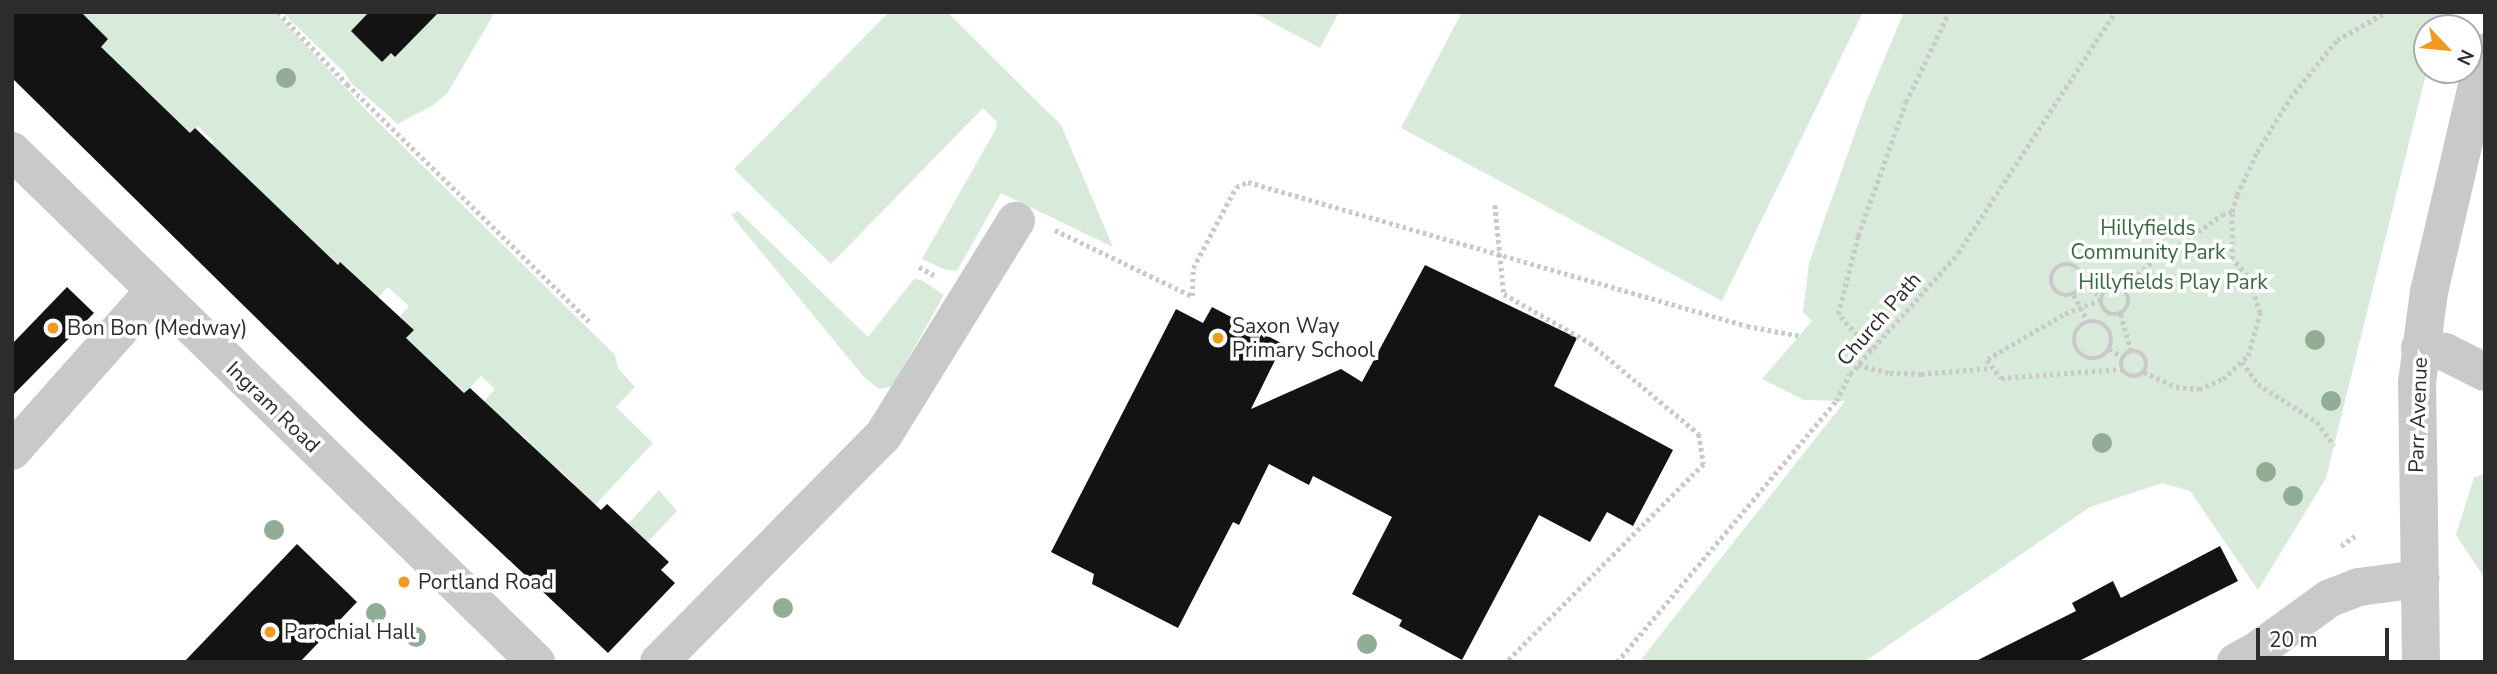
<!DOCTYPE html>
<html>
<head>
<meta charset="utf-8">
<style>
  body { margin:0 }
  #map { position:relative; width:2497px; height:674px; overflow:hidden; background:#fff; font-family:"Nunito Sans",sans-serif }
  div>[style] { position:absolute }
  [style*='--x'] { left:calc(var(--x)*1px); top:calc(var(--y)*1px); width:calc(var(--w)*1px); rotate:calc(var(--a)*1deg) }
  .green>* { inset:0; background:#d8ebda }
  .building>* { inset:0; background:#131313 }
  .path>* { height:4.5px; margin-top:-2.25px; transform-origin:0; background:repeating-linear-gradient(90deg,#c9c9c9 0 3.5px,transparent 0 7px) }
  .path>.ring { margin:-2.25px; padding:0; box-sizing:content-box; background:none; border:4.5px solid #c9c9c9; border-radius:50% }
  .minor>* { height:38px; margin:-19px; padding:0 19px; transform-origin:19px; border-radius:19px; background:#c9c9c9 }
  .trees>* { width:20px; height:20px; margin:-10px; border-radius:50%; background:#91ad96 }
  .dots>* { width:19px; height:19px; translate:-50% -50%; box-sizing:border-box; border:4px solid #fff; border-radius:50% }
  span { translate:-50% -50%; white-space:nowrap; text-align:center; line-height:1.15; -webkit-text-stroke:7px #fff; paint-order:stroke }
  .park-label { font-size:21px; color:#376a40 }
  .street-label { font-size:21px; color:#2c2c2c }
  .poi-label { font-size:21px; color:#2c2c2c }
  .left { translate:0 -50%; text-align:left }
  .frame { position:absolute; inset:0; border:14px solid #2c2c2c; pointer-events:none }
  .north { position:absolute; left:2413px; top:14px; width:70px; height:70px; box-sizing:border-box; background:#fff; border:2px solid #ababab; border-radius:50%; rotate:116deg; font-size:19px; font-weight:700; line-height:28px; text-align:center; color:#2c2c2c }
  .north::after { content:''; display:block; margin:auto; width:24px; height:32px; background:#f19a20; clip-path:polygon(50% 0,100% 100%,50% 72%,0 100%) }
  .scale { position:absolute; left:2256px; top:628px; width:133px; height:32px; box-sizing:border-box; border:4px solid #2c2c2c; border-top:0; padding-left:9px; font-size:21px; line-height:24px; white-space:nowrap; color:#2c2c2c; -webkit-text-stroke:5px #fff; paint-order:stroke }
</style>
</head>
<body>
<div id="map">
  <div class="green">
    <div style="clip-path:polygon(33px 12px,275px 12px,368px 112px,615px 355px,618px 368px,635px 387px,616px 407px,653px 443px,564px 538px,557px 503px,574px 484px,560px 470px,552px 478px,528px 444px,530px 442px,515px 429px,485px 460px,480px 406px,495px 389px,481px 376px,465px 393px,414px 345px,402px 357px,395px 350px,414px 330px,400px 316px,409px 306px,388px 287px,347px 330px,340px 262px,313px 290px,324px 252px,200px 157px,214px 142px,198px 126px,170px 153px,164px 108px,144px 88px,125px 107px,82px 66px,108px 39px,87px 17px)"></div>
    <div style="clip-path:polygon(282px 12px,495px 12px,448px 92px,435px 104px,398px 124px,351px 83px,345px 73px)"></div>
    <div style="clip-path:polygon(889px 12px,947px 12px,1061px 125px,1113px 247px,1001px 193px,957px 271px,946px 270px,922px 259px,996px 129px,997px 122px,983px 108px,831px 264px,734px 169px)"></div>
    <div style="clip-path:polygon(1253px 12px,1339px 12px,1320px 48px)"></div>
    <div style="clip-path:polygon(1462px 12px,1863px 12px,1722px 301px,1401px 128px)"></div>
    <div style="clip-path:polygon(1904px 12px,2448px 12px,2442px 28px,2427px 28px,2427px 70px,2326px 478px,2258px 590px,2190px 491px,2162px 483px,2090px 507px,1864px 662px,1639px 662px,1845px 401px,1804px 400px,1762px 379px,1812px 321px,1803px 312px,1809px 263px,1865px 105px)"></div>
    <div style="clip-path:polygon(738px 211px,868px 337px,914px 279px,921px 280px,944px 295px,892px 387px,879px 389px,864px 377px,731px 215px)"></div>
    <div style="clip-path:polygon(2485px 474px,2485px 579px,2456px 535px,2474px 477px)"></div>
    <div style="clip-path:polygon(659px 490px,677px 511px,610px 582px,628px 524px)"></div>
  </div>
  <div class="building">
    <div style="clip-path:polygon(12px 12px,81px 12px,108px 39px,101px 47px,190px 133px,195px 128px,338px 265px,340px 262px,414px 330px,406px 338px,464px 393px,470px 388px,601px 510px,607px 504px,669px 562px,661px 570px,675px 583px,608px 653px,361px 421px,12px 78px)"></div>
    <div style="clip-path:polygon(369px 12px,439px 12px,395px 57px,391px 53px,382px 62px,351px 31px)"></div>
    <div style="clip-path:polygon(1425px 265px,1577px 338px,1554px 386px,1673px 450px,1633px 526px,1607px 512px,1590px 542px,1539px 515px,1462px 660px,1399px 626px,1402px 620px,1352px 594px,1392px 517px,1313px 476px,1309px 485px,1269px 464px,1239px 525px,1233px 522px,1178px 628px,1092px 584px,1094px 574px,1051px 552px,1176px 309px,1203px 323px,1212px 307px,1283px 344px,1251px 409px,1341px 369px,1362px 382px)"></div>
    <div style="clip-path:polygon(67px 287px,94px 313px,12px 396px,12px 344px)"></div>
    <div style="clip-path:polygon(297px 544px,357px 602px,300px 662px,184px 662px)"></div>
    <div style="clip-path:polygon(2220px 546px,2238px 581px,2077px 662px,1974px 662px,2076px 611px,2072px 603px,2113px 581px,2121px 598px)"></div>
  </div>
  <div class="path">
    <div style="--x:278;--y:12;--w:100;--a:46.2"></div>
    <div style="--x:347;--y:84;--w:339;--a:44.4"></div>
    <div style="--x:1495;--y:205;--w:89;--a:84.2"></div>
    <div style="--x:1504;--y:294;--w:99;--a:29.7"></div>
    <div style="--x:1590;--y:343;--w:142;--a:39.9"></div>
    <div style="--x:1699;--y:434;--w:30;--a:81"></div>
    <div style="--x:1704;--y:464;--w:279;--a:134.9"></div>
    <div style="--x:2232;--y:212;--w:8;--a:166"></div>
    <div style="--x:2224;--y:214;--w:44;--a:144.2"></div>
    <div style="--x:2188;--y:240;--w:6;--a:51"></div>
    <div style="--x:2192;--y:245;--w:42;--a:19.3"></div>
    <div style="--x:1055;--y:230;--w:152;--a:25.7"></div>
    <div style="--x:1192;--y:296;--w:28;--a:-88"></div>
    <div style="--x:1193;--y:268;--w:92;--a:-62"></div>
    <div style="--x:1236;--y:187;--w:13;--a:-23"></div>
    <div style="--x:1248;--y:182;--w:519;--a:16.1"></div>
    <div style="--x:1747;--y:326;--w:55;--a:10.5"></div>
    <div class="ring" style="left:2051px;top:264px;width:27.5px;height:27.5px"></div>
    <div style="--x:919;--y:267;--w:17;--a:28"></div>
    <div style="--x:2082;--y:287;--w:22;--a:24"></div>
    <div class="ring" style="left:2101px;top:287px;width:23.5px;height:23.5px"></div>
    <div style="--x:2122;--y:289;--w:43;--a:-42.2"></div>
    <div style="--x:2154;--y:260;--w:39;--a:-30"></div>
    <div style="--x:2074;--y:295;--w:30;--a:62"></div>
    <div style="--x:2101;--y:300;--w:41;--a:158.5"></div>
    <div style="--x:2063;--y:315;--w:88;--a:149.4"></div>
    <div style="--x:1987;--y:360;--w:23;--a:52"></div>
    <div style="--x:2001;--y:378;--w:121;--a:-4.3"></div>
    <div style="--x:2121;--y:314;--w:38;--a:75"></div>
    <div class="ring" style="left:2074px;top:321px;width:33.5px;height:33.5px"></div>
    <div style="--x:2109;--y:349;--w:16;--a:30"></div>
    <div class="ring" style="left:2121px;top:351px;width:21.5px;height:21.5px"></div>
    <div style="--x:1871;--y:351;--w:50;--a:-131.7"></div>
    <div style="--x:1838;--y:314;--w:81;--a:-75.6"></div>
    <div style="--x:1858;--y:236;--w:142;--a:-70.3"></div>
    <div style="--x:1906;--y:102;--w:100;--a:-64.5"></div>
    <div style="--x:2242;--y:362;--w:27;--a:54"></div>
    <div style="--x:2258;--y:384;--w:70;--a:32.8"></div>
    <div style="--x:2317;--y:422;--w:29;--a:54"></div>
    <div style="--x:1858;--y:365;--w:33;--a:14"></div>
    <div style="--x:1890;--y:373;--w:31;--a:2"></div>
    <div style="--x:1921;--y:374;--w:70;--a:-4.9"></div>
    <div style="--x:2144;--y:372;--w:35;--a:25"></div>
    <div style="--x:2176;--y:387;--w:23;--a:5"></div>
    <div style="--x:2199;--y:389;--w:26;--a:-23"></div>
    <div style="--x:2223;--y:379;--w:34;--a:-43"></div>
    <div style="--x:2248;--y:356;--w:45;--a:-74.4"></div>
    <div style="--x:2260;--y:313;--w:39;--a:-109"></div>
    <div style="--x:2247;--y:276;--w:23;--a:-131"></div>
    <div style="--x:2232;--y:259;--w:47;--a:-90"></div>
    <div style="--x:2232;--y:212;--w:18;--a:-74"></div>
    <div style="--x:2237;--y:195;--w:47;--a:-65.1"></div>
    <div style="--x:2257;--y:152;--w:63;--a:-58.6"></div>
    <div style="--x:2290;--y:98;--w:75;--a:-51"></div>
    <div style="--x:2337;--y:40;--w:56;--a:-29.7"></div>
    <div style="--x:2341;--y:546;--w:17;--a:-36"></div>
    <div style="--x:1617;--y:662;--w:341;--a:-50"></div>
    <div style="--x:1836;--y:401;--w:30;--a:-63"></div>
    <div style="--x:1850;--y:374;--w:162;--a:-48.2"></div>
    <div style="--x:1958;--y:253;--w:288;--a:-56.9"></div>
  </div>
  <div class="minor">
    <div style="--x:12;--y:151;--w:732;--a:44.28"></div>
    <div style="--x:2420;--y:348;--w:25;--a:9"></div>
    <div style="--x:2445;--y:352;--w:45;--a:26.6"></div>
    <div style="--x:12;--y:451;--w:214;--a:-48.4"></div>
    <div style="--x:659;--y:662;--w:318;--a:-45.3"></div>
    <div style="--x:883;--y:436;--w:253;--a:-58.3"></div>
    <div style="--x:2236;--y:662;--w:21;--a:-28"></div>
    <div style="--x:2255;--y:652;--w:92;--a:-35.8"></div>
    <div style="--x:2330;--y:598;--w:31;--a:-21"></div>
    <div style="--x:2359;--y:587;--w:62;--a:-7.5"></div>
    <div style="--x:2421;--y:662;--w:280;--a:-90.8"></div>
    <div style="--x:2417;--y:382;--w:91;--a:-82.4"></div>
    <div style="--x:2429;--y:292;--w:246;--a:-76.9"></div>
  </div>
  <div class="trees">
    <div style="left:286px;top:78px"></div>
    <div style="left:2315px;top:340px"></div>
    <div style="left:2331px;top:401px"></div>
    <div style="left:2102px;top:443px"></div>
    <div style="left:2266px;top:472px"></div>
    <div style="left:2293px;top:496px"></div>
    <div style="left:274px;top:530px"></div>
    <div style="left:783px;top:608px"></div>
    <div style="left:376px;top:613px"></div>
    <div style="left:416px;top:637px"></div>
    <div style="left:1367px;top:644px"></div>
  </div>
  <div class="dots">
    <div style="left:53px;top:328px;background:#f19a20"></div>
    <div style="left:1218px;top:338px;background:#f19a20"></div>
    <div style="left:404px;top:582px;background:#f19a20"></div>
    <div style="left:270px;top:632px;background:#f19a20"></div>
  </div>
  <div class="park-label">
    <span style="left:2148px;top:240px">Hillyfields<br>Community Park</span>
    <span style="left:2173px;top:282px">Hillyfields Play Park</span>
  </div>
  <div class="street-label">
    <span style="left:1879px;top:319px;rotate:-49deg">Church Path</span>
    <span style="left:273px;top:407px;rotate:44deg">Ingram Road</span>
    <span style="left:2418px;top:415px;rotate:-88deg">Parr Avenue</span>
  </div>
  <div class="poi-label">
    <span class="left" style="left:1232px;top:338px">Saxon Way<br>Primary School</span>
    <span class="left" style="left:67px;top:328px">Bon Bon (Medway)</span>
    <span class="left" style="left:418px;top:582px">Portland Road</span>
    <span class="left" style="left:284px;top:632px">Parochial Hall</span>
  </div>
  <div class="frame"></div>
  <div class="north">N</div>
  <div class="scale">20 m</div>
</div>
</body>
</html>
